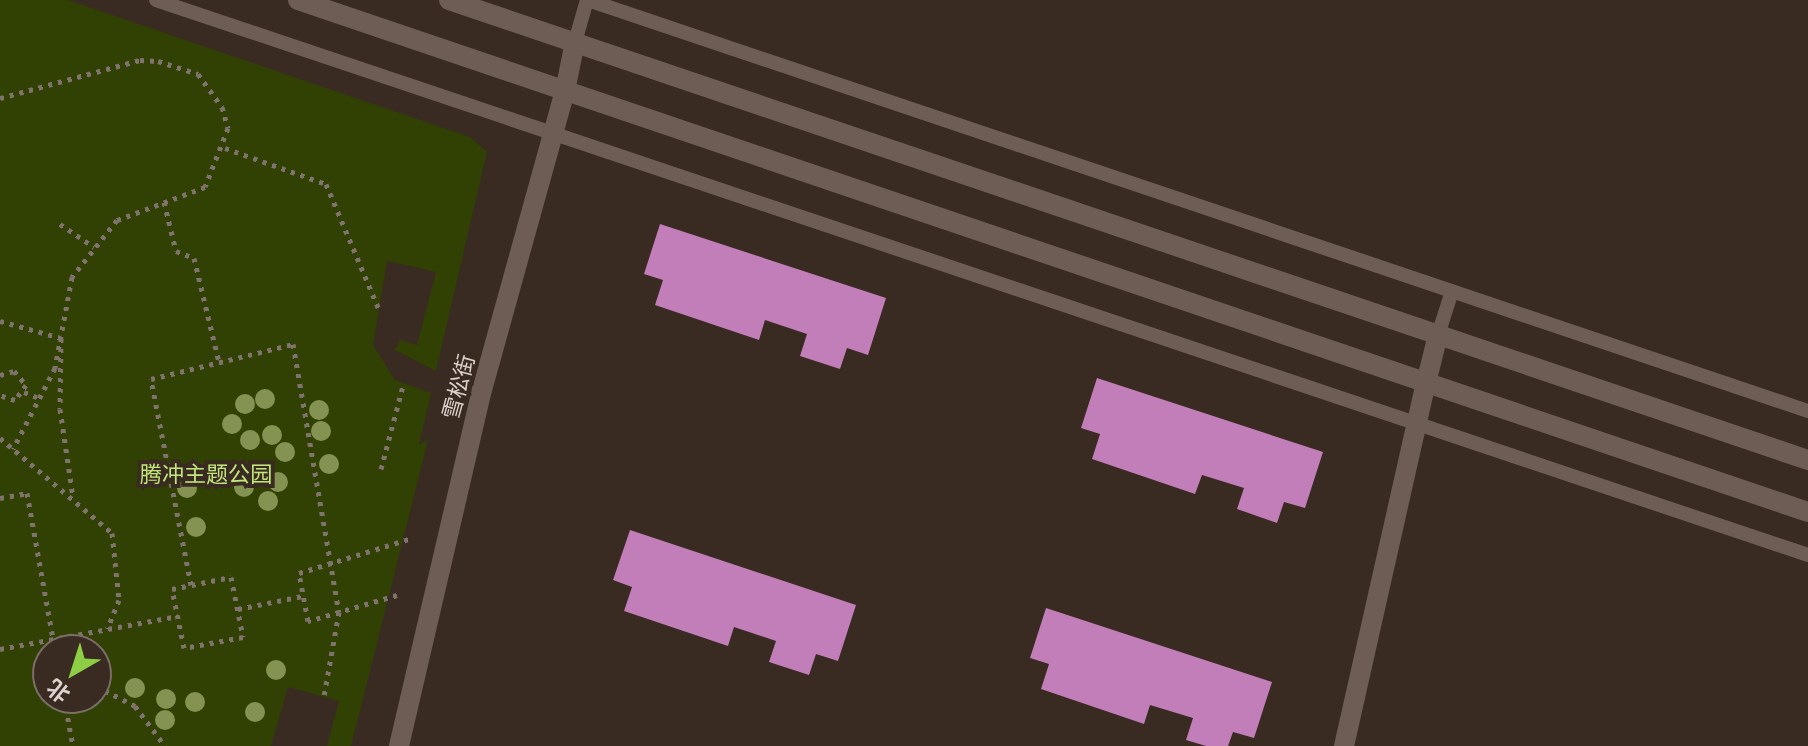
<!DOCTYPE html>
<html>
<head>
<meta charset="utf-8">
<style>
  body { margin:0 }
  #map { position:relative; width:1808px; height:746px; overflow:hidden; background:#392a22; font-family:"PT Sans","Noto Sans SC",sans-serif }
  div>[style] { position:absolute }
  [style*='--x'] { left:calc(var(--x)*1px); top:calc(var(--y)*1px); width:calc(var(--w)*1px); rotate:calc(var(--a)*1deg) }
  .green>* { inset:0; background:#304103 }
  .building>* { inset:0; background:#c17eb8 }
  .path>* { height:5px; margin-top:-2.5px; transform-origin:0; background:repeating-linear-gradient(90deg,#80736d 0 4px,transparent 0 10px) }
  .service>* { height:14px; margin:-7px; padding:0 7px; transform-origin:7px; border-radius:7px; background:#6e5d54 }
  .minor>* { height:20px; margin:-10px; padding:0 10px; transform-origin:10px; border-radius:10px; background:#6e5d54 }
  .tertiary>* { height:20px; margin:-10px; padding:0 10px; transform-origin:10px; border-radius:10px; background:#6e5d54 }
  .trees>* { width:20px; height:20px; margin:-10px; border-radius:50%; background:#849252 }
  span { translate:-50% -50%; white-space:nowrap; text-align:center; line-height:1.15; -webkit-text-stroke:8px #392a22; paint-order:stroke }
  .street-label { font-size:22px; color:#ddd3ce }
  .park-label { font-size:22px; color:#c1e77a }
  .north { position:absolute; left:32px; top:634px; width:80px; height:80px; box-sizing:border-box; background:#392a22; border:2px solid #7b6e67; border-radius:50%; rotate:219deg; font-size:22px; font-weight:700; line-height:32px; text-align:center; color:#ddd3ce }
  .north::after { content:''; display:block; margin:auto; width:28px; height:36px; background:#8dce44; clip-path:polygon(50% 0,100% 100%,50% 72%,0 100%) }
</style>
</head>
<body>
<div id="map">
  <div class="green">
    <div style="clip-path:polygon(evenodd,0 0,68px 0,470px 137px,487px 152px,436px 371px,395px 350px,400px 340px,417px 345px,436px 272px,387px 261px,373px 345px,395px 380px,431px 393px,419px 444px,428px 440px,351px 746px,327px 746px,339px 701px,288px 687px,271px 746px,0 746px,0 0,48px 650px,96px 650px,96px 698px,48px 698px,48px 650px)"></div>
  </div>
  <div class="building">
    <div style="clip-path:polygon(660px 224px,886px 298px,868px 355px,847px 348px,840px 369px,800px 356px,807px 334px,765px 320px,759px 340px,655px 305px,663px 280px,644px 274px)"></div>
    <div style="clip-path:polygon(1097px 378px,1323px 452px,1305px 508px,1284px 502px,1277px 523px,1237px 509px,1244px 488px,1202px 475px,1195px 494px,1092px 459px,1100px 434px,1081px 428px)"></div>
    <div style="clip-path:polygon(630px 530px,856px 605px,838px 661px,816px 654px,809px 675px,769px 662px,776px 641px,734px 627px,728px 646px,624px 611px,632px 587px,613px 580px)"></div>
    <div style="clip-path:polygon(1046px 608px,1272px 682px,1254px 738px,1233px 732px,1228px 746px,1206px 746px,1186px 740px,1193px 718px,1150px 705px,1144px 724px,1041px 689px,1049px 664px,1030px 658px)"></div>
  </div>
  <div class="path">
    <div style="--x:0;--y:98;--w:145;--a:-15.2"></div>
    <div style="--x:140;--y:60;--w:18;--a:3"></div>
    <div style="--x:158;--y:61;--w:42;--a:18"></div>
    <div style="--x:198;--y:74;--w:41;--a:54"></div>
    <div style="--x:222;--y:107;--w:22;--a:74"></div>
    <div style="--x:228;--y:128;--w:63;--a:111.3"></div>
    <div style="--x:205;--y:187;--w:94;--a:159.4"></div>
    <div style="--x:117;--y:220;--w:73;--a:128.3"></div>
    <div style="--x:72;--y:277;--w:93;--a:100.6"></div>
    <div style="--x:55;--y:368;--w:91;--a:117.4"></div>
    <div style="--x:225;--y:148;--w:107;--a:19.6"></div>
    <div style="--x:326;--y:184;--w:134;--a:67.1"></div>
    <div style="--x:164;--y:202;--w:50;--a:76.2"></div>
    <div style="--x:176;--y:251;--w:19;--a:21"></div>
    <div style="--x:194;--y:258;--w:107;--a:76.5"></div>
    <div style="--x:60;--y:224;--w:41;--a:34.1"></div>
    <div style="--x:0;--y:321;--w:63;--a:15.6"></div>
    <div style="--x:61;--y:338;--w:71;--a:90.8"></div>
    <div style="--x:60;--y:409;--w:89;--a:81.6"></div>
    <div style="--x:0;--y:375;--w:15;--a:-16"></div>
    <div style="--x:14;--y:371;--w:18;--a:49"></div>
    <div style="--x:26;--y:385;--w:19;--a:126"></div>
    <div style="--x:15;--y:400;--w:16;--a:-162"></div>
    <div style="--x:24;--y:392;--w:18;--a:22"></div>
    <div style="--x:0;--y:438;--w:147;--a:40.3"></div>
    <div style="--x:112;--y:533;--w:67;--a:84"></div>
    <div style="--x:119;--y:600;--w:31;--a:112"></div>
    <div style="--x:381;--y:469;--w:86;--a:-75.2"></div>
    <div style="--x:0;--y:498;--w:27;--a:-10"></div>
    <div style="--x:27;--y:493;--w:159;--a:79.9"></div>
    <div style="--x:231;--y:577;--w:61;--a:78.7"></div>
    <div style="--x:243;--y:637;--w:60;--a:169.4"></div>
    <div style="--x:184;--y:648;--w:60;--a:-101.5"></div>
    <div style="--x:172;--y:589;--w:60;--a:-11.5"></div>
    <div style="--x:191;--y:585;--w:210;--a:-101"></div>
    <div style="--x:151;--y:379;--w:146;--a:-13.8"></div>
    <div style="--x:293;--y:344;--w:272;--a:80.3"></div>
    <div style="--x:339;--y:612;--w:85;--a:100.1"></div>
    <div style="--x:397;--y:595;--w:93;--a:163.7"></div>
    <div style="--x:308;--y:621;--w:49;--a:-100.6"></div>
    <div style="--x:299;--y:573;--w:118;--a:-17.2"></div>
    <div style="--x:238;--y:609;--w:66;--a:-11.3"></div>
    <div style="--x:0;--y:649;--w:181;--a:-10.5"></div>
    <div style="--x:83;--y:650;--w:17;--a:-80"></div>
    <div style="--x:96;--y:686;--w:44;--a:27.1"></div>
    <div style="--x:135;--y:706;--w:50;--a:53.1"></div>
    <div style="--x:64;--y:698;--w:49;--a:79.4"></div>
  </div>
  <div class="service">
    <div style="--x:156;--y:0;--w:1743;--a:18.57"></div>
    <div style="--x:588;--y:0;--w:1287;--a:18.62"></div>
    <div style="--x:575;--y:42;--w:44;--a:-74.1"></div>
    <div style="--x:1438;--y:335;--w:46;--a:-72.3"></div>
  </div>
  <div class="minor">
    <div style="--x:399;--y:746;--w:366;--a:-76.9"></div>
    <div style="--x:482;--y:390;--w:310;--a:-74.5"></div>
    <div style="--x:1344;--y:746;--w:372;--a:-77.3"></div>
  </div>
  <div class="tertiary">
    <div style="--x:298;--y:0;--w:1594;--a:18.73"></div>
    <div style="--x:449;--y:0;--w:1435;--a:18.7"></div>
    <div style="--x:565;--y:91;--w:50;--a:-78.5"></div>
    <div style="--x:1426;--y:383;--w:49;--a:-76"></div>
  </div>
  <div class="trees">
    <div style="left:265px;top:399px"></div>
    <div style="left:245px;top:404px"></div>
    <div style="left:319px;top:410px"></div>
    <div style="left:232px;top:424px"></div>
    <div style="left:321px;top:431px"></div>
    <div style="left:272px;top:435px"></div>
    <div style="left:250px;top:440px"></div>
    <div style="left:285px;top:452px"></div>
    <div style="left:329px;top:464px"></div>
    <div style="left:278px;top:482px"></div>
    <div style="left:244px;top:487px"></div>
    <div style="left:187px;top:488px"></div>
    <div style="left:268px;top:501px"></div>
    <div style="left:196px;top:527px"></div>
    <div style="left:276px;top:670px"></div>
    <div style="left:135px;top:688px"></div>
    <div style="left:166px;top:699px"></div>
    <div style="left:195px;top:702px"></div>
    <div style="left:255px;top:712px"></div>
    <div style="left:165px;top:720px"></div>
  </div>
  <div class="street-label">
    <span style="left:459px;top:387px;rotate:-75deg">雪松街</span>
  </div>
  <div class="park-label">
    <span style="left:206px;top:475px">腾冲主题公园</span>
  </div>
  <div class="north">北</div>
</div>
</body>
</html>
